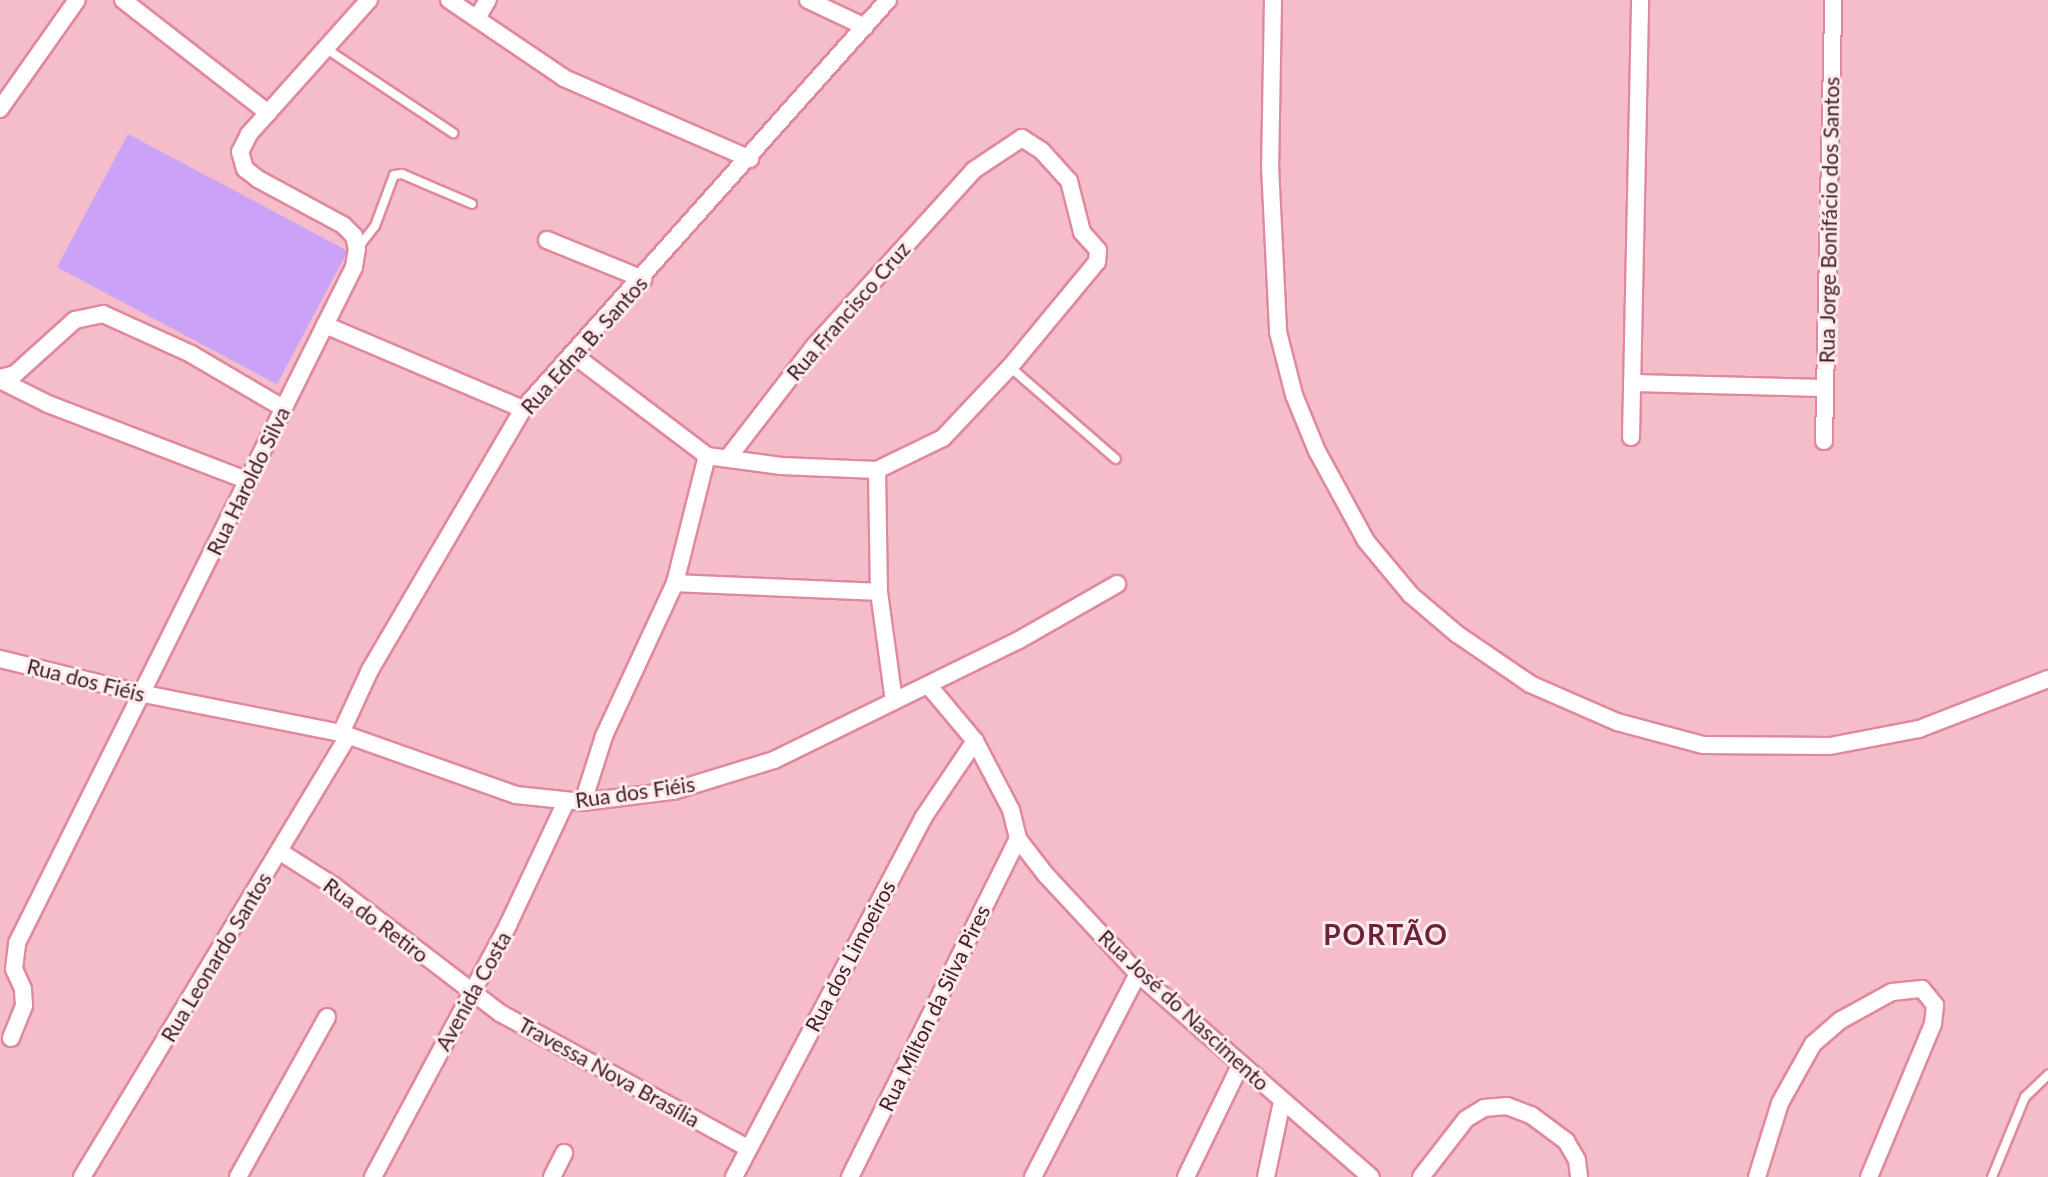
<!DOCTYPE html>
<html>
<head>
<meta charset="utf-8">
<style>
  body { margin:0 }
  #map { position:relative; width:2048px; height:1177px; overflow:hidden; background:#f4bdc9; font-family:Lato,sans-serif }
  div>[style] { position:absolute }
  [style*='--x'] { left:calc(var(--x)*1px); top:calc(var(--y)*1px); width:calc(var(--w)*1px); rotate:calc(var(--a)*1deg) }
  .green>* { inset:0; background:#caa3f8; transform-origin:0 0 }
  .roads { filter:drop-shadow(2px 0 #e0899e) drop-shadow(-2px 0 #e0899e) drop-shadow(0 2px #e0899e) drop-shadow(0 -2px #e0899e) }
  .lane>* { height:8px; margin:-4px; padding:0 4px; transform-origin:4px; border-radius:4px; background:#fff }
  .street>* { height:16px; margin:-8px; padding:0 8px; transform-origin:8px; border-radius:8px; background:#fff }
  span { translate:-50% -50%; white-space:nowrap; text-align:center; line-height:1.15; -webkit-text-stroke:6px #fdeaed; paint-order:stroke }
  .street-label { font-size:21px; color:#422028 }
  .district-label { font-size:28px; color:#6c2139; font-weight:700; letter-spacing:2px }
</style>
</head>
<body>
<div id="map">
  <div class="green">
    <div style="left:128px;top:134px;width:249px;height:151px;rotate:28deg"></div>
  </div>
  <div class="roads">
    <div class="lane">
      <div style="--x:325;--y:48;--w:154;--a:33.6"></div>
      <div style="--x:357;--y:249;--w:29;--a:-52"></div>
      <div style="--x:375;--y:226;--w:54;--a:-69.6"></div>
      <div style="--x:394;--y:175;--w:8;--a:-7"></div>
      <div style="--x:402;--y:174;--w:76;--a:23.2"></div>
      <div style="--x:1010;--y:367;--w:140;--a:41"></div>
      <div style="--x:1992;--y:1177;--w:87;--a:-67.6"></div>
      <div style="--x:2025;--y:1097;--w:32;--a:-44"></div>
    </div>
    <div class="street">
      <div style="--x:123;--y:0;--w:184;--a:37.9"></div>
      <div style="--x:449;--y:0;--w:139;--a:34.1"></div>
      <div style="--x:564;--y:78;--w:203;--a:23.5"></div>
      <div style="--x:808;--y:0;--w:63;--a:25.3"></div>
      <div style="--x:1273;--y:0;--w:166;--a:91"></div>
      <div style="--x:1270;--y:166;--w:166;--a:87.2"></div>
      <div style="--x:1278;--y:332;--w:65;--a:75.7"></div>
      <div style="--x:1294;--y:395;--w:61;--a:67.7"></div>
      <div style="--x:1317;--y:451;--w:102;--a:61.4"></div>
      <div style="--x:1366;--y:541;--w:70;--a:50.2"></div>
      <div style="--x:1411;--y:595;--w:60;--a:40.3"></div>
      <div style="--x:1457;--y:634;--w:88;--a:34.4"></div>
      <div style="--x:1530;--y:684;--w:95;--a:23.6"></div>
      <div style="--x:1617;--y:722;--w:89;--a:15"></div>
      <div style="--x:1703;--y:745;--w:127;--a:0.5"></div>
      <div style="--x:1830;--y:746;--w:91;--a:-10.8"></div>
      <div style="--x:1919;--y:729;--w:138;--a:-21.2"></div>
      <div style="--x:477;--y:18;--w:21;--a:-59"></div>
      <div style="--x:0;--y:109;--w:133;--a:-54.8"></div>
      <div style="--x:547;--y:240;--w:104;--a:22.1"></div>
      <div style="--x:325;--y:325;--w:215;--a:23"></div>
      <div style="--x:575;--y:356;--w:166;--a:37.1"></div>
      <div style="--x:0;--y:378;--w:16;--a:-15"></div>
      <div style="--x:15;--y:374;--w:81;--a:-42"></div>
      <div style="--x:75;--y:320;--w:29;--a:-12"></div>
      <div style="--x:103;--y:314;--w:97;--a:24.4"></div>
      <div style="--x:191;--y:354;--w:107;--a:30.4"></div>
      <div style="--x:0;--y:380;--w:54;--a:26.6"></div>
      <div style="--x:48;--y:404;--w:215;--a:21"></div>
      <div style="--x:1632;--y:383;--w:193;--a:1.5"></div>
      <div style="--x:1631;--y:437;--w:437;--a:-88.8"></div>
      <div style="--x:1824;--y:441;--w:441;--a:-88.8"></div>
      <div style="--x:707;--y:456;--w:75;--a:7.7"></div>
      <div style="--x:781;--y:466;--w:96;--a:2.4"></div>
      <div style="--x:877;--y:470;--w:73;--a:-25.9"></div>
      <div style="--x:943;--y:438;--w:98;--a:-46.7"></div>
      <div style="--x:1010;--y:367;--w:136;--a:-50.4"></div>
      <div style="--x:1097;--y:262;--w:12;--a:-85"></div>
      <div style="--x:1098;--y:250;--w:24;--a:-132"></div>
      <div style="--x:1082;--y:232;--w:53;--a:-104.3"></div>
      <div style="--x:1069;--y:181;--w:40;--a:-132"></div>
      <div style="--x:1042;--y:151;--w:24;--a:-147"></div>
      <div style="--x:1022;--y:138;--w:58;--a:146.3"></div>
      <div style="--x:974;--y:170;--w:235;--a:132.2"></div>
      <div style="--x:816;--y:344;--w:144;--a:127.7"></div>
      <div style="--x:877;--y:470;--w:122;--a:89.1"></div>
      <div style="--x:879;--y:592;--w:110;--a:82.2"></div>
      <div style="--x:675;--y:583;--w:204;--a:2.5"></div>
      <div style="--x:0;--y:659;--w:143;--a:13.7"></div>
      <div style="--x:139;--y:693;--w:206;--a:11.2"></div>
      <div style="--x:341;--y:733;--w:186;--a:19.5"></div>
      <div style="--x:516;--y:795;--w:67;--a:6"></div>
      <div style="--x:583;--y:802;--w:91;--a:-7"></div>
      <div style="--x:673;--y:791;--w:106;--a:-17.1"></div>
      <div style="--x:774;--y:760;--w:273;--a:-26.1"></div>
      <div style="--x:1019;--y:640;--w:113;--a:-29.7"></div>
      <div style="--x:929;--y:686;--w:72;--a:50.1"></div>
      <div style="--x:975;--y:741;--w:78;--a:62.4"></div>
      <div style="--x:1011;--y:810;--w:30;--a:76"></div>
      <div style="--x:1018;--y:839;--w:46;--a:52.1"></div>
      <div style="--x:1046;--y:875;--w:135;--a:47.1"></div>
      <div style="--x:1138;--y:974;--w:309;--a:41.1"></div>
      <div style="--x:341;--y:733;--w:69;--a:-65.3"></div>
      <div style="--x:370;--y:670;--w:303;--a:-59.6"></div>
      <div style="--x:523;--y:409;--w:548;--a:-48.25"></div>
      <div style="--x:583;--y:802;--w:69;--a:-72.3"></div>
      <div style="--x:604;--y:736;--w:169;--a:-65.1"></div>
      <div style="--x:675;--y:583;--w:131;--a:-75.9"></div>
      <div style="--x:279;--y:851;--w:65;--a:32.5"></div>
      <div style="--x:334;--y:886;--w:209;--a:37.4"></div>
      <div style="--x:500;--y:1013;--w:282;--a:28.6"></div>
      <div style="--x:11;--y:1038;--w:35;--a:-68"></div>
      <div style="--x:24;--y:1005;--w:16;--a:-94"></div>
      <div style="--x:23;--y:989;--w:22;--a:-114"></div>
      <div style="--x:14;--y:969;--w:26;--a:-83"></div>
      <div style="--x:17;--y:943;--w:755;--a:-63.5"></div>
      <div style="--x:354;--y:267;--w:18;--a:-81"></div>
      <div style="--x:357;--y:249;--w:13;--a:-103"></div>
      <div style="--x:354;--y:236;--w:16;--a:-135"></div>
      <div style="--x:343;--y:225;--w:97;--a:-151.6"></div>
      <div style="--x:258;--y:179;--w:16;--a:-142"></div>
      <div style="--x:245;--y:169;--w:18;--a:-106"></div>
      <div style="--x:240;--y:152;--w:20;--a:-63"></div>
      <div style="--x:249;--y:134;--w:180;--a:-48.2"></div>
      <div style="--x:82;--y:1177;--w:515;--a:-58.9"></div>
      <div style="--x:238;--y:1177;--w:183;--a:-60.9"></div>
      <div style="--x:373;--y:1177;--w:286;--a:-61.8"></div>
      <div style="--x:508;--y:925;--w:136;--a:-64.8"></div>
      <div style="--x:552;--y:1177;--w:27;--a:-63"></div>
      <div style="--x:734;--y:1177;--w:406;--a:-62.2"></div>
      <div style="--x:923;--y:818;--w:93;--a:-56"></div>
      <div style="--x:850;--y:1177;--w:377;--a:-63.6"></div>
      <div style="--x:1033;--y:1177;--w:229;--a:-62.7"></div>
      <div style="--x:1186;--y:1177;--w:123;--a:-64.1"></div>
      <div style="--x:1266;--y:1177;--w:77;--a:-78"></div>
      <div style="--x:1421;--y:1177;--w:73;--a:-52.2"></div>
      <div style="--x:1466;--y:1119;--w:21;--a:-31"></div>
      <div style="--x:1484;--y:1108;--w:23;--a:-5"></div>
      <div style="--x:1507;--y:1106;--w:26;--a:21"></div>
      <div style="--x:1531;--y:1115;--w:44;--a:36.6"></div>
      <div style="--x:1566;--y:1141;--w:22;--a:60"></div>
      <div style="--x:1577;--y:1160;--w:17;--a:83"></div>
      <div style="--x:1757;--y:1177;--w:77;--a:-72.7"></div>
      <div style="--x:1780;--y:1103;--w:68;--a:-60.8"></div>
      <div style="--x:1813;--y:1044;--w:37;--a:-41"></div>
      <div style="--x:1841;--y:1020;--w:58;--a:-28.8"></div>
      <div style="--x:1892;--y:992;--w:30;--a:-6"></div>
      <div style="--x:1922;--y:989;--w:21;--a:51"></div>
      <div style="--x:1935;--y:1005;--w:19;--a:96"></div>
      <div style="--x:1933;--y:1024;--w:166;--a:112.7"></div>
    </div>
  </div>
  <div class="street-label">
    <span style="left:1829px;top:220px;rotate:-89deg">Rua Jorge Bonifácio dos Santos</span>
    <span style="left:848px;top:311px;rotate:-49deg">Rua Francisco Cruz</span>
    <span style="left:584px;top:345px;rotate:-48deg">Rua Edna B. Santos</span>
    <span style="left:248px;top:481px;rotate:-64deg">Rua Haroldo Silva</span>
    <span style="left:86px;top:680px;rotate:14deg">Rua dos Fiéis</span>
    <span style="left:635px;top:792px;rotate:-8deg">Rua dos Fiéis</span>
    <span style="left:376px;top:920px;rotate:37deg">Rua do Retiro</span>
    <span style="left:850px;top:956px;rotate:-62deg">Rua dos Limoeiros</span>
    <span style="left:216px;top:957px;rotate:-59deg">Rua Leonardo Santos</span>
    <span style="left:473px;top:991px;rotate:-61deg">Avenida Costa</span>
    <span style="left:934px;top:1008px;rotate:-64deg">Rua Milton da Silva Pires</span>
    <span style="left:1184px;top:1010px;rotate:43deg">Rua José do Nascimento</span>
    <span style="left:609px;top:1072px;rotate:29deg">Travessa Nova Brasília</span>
  </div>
  <div class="district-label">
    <span style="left:1386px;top:934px">PORTÃO</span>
  </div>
</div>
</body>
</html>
